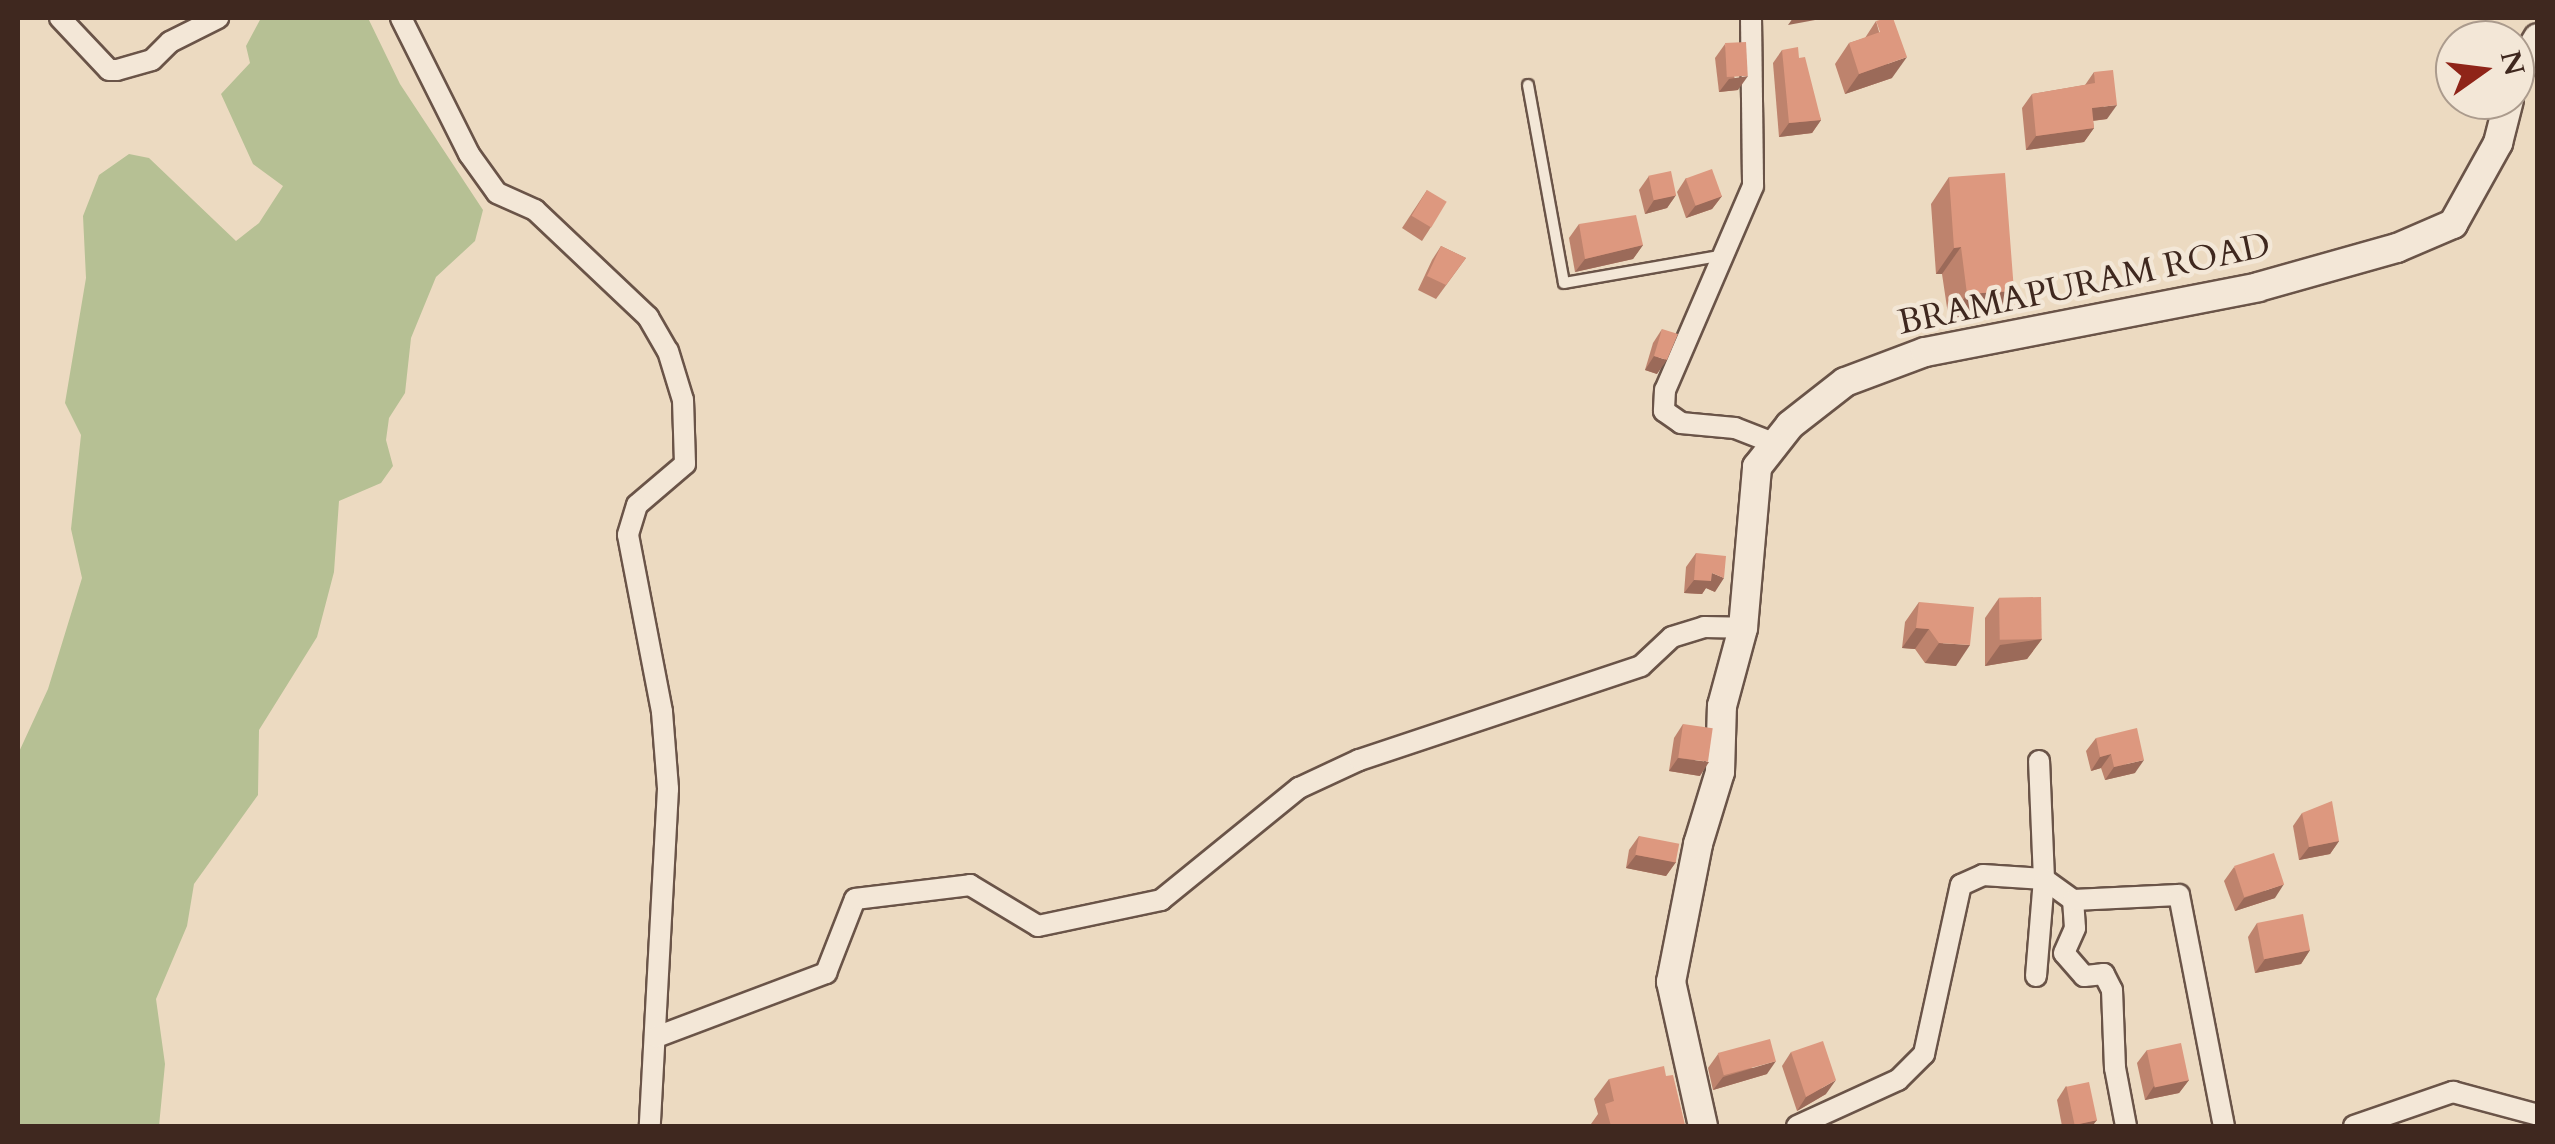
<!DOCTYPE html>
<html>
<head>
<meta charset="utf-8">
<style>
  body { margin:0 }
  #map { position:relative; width:2555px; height:1144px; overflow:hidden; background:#ecdac1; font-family:Cardo,serif }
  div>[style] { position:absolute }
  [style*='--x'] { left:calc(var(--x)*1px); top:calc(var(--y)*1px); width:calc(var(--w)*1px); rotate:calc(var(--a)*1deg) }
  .green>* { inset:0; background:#b6c094 }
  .roads { filter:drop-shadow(2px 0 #6a5448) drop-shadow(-2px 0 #6a5448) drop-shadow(0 2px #6a5448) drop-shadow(0 -2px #6a5448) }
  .lane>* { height:10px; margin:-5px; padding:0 5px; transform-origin:5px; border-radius:5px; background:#f3e7d7 }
  .street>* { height:20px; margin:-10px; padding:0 10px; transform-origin:10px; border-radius:10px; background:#f3e7d7 }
  .secondary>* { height:28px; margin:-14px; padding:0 14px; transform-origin:14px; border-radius:14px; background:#f3e7d7 }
  .wall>* { inset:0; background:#be836d }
  .shaded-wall>* { inset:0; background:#9b6a59 }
  .building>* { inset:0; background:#dd987f; transform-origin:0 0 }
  span { translate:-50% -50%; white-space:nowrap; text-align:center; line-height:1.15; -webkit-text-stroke:9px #f3e7d7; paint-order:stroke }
  .street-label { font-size:35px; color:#3f281f }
  .frame { position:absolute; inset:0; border:20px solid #3f281f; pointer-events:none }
  .north { position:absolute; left:2435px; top:20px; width:100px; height:100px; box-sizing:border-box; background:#f3e7d7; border:2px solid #ab9b8d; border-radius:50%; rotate:76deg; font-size:28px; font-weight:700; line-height:40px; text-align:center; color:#3f281f }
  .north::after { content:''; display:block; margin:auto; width:35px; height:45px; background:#8f2418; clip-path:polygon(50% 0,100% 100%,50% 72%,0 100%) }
</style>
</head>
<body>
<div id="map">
  <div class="green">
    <div style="clip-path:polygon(261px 18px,368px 18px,400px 84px,483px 210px,475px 241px,436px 277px,411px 338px,405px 393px,389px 418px,386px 440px,393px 466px,381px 483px,339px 501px,334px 572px,317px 637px,259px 730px,258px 795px,194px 884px,187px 926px,156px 999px,165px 1064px,159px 1126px,18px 1126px,18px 754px,48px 689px,82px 578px,71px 529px,81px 435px,65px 403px,86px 278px,83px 216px,99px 175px,129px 154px,149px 158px,236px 241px,259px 223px,283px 186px,253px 164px,221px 94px,250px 63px,246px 46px)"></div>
  </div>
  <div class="roads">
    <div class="lane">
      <div style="--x:1528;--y:85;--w:201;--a:79.7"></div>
      <div style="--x:1564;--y:283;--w:163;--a:-9.9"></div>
    </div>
    <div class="street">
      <div style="--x:60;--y:18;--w:71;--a:46.7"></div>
      <div style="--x:109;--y:70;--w:8;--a:0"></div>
      <div style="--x:117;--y:70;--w:36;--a:-16"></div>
      <div style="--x:152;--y:60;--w:25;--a:-45"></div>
      <div style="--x:170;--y:42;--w:54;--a:-26.6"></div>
      <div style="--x:401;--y:18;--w:152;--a:63.4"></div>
      <div style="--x:469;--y:154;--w:48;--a:54.3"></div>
      <div style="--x:497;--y:193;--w:42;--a:24.1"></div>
      <div style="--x:535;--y:210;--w:156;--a:43.4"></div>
      <div style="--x:648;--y:317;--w:39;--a:60"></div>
      <div style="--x:668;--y:351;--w:51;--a:73"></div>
      <div style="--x:683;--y:400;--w:64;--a:88.2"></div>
      <div style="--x:685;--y:464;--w:63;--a:139.5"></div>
      <div style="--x:637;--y:505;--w:31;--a:107"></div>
      <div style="--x:628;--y:535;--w:180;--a:79.1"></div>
      <div style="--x:662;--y:712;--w:77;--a:85.5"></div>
      <div style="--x:668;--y:789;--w:337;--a:93.1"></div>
      <div style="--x:1751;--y:18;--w:168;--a:89.3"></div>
      <div style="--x:1753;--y:186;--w:222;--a:113.3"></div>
      <div style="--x:1665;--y:390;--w:21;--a:93"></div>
      <div style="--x:1664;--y:411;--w:21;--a:35"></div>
      <div style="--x:1681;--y:423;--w:54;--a:5.3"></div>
      <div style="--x:1735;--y:428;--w:44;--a:21.3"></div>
      <div style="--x:2036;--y:976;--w:97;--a:-85.3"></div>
      <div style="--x:2044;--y:879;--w:118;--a:-92.4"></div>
      <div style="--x:656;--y:1037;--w:182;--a:-20.6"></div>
      <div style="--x:826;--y:973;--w:79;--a:-68.6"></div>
      <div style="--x:855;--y:899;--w:116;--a:-6.9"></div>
      <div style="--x:970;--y:885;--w:79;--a:31.1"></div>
      <div style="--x:1038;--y:926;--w:126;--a:-11.9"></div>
      <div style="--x:1161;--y:900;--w:178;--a:-39.1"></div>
      <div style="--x:1299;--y:788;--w:66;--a:-25"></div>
      <div style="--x:1359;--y:760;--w:297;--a:-18.4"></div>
      <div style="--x:1641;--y:666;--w:42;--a:-43.1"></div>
      <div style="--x:1672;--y:637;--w:34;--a:-17"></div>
      <div style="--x:1704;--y:627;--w:39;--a:1"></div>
      <div style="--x:1797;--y:1126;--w:111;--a:-24.5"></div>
      <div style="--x:1898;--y:1080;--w:37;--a:-45"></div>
      <div style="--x:1924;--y:1054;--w:173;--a:-77.7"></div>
      <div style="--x:1961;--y:885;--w:24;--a:-24"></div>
      <div style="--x:1983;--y:875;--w:61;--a:3.8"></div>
      <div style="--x:2044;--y:879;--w:36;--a:36"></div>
      <div style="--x:2126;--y:1126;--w:59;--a:-100.7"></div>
      <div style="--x:2115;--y:1068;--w:78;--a:-92.2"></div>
      <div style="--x:2112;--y:990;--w:18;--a:-117"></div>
      <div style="--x:2104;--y:974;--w:20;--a:174"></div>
      <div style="--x:2084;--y:976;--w:30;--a:-131"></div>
      <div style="--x:2064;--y:953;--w:27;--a:-66"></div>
      <div style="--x:2075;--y:928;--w:28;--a:-94"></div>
      <div style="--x:2073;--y:900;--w:106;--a:-2.7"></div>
      <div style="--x:2179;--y:895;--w:235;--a:79"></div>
      <div style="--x:2354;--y:1126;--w:105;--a:-19"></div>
      <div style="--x:2453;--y:1092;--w:88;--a:15.1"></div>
    </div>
    <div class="secondary">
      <div style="--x:2515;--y:77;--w:45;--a:-59.5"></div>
      <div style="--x:1703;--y:1126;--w:148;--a:-102.5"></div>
      <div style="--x:1671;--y:982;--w:141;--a:-78.9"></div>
      <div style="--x:1698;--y:844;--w:75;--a:-73"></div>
      <div style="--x:1720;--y:772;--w:66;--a:-88.3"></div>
      <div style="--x:1722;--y:706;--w:81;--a:-74.9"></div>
      <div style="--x:1743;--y:628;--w:162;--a:-85"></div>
      <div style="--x:1757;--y:467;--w:53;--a:-51.8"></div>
      <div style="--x:1790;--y:425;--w:70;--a:-38"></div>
      <div style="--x:1845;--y:382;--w:85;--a:-20.6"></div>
      <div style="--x:1925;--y:352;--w:339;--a:-11"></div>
      <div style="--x:2258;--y:287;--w:144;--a:-15.7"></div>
      <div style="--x:2397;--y:248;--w:61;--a:-23.2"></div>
      <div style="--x:2453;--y:224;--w:93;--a:-60.9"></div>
      <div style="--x:2498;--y:143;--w:44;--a:-75.7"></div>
    </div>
  </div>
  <div class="wall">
    <div style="clip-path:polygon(1876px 21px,1892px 78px,1845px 94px,1835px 64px,1849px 43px,1865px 38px)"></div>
    <div style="clip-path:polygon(1725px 44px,1738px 90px,1719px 92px,1715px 58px)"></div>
    <div style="clip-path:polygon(1782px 50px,1799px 58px,1821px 120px,1812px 133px,1779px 137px,1773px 63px)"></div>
    <div style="clip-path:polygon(2094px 72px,2107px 119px,2093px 121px,2094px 128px,2084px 142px,2026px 150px,2022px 108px,2032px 94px,2085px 85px)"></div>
    <div style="clip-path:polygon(1649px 176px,1676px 195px,1667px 208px,1645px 214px,1639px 190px)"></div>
    <div style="clip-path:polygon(1949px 177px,2014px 291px,1995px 317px,1949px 321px,1942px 274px,1936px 274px,1931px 204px)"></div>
    <div style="clip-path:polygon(1686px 178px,1722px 196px,1712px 209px,1686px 218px,1677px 192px)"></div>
    <div style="clip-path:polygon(1427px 190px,1431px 227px,1422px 241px,1402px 228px)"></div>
    <div style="clip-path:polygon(1579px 224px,1643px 245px,1633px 259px,1575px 272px,1569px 238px)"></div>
    <div style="clip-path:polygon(1441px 246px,1466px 258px,1436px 299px,1418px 290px,1432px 260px)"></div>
    <div style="clip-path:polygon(1662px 329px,1657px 374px,1645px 370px,1653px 343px)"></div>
    <div style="clip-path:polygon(1696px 553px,1715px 592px,1706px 588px,1702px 594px,1684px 593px,1686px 567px)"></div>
    <div style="clip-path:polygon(1999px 598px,2042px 639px,2027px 659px,1985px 666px,1985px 618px)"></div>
    <div style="clip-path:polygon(1919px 602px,1956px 666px,1925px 663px,1915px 649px,1902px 648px,1905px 622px)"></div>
    <div style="clip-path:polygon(1683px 724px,1700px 776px,1669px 771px,1674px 738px)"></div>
    <div style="clip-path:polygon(2096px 738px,2135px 773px,2105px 780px,2101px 768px,2091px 771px,2086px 751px)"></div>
    <div style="clip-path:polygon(2302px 813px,2339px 841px,2330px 854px,2299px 860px,2293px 826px)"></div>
    <div style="clip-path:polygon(1639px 836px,1676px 862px,1666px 876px,1626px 868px,1629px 850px)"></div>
    <div style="clip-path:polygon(2234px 867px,2275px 898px,2235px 911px,2224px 881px)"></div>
    <div style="clip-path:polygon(2257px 923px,2310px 950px,2301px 964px,2255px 973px,2248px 937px)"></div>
    <div style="clip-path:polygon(2147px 1050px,2189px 1080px,2179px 1093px,2145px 1100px,2137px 1063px)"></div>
    <div style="clip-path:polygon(1791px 1052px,1826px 1094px,1797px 1111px,1782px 1066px)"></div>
    <div style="clip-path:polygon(1718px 1054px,1767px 1074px,1713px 1090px,1708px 1068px)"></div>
    <div style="clip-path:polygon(1609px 1079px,1684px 1126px,1592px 1126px,1591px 1124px,1598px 1114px,1594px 1099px)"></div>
    <div style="clip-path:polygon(2066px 1086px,2097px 1120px,2092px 1126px,2062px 1126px,2057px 1100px)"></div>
  </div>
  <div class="shaded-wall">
    <div style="clip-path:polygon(1793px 18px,1826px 18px,1788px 25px)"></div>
    <div style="clip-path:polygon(1907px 57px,1892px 78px,1845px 94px,1859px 74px)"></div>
    <div style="clip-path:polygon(1748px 76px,1738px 90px,1719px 92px,1729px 79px)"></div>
    <div style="clip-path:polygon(2117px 105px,2107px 119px,2082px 122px,2092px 108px)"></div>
    <div style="clip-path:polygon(1821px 120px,1812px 133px,1779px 137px,1789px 123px)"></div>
    <div style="clip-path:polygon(2094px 128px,2084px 142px,2026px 150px,2036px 136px)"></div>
    <div style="clip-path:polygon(1676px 195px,1667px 208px,1645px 214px,1654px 200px)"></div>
    <div style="clip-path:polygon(1722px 196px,1712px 209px,1686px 218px,1696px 205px)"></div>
    <div style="clip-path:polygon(1643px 245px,1633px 259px,1575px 272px,1585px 259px)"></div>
    <div style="clip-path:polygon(1961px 247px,1942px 274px,1936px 274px,1954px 248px)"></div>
    <div style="clip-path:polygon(2014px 291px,1995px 317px,1949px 321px,1967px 294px)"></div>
    <div style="clip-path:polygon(1654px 356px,1667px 360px,1657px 374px,1645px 370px)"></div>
    <div style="clip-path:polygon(1712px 573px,1724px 578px,1715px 592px,1706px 588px,1702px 594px,1684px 593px,1694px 580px)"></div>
    <div style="clip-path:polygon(1916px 628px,1929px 629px,1915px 649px,1902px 648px)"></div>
    <div style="clip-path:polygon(2042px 639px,2027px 659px,1985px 666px,2000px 645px)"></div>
    <div style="clip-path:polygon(1939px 643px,1970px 645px,1956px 666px,1925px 663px)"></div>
    <div style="clip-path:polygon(2111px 754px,2101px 768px,2091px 771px,2100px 757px)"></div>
    <div style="clip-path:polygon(1678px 758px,1709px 762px,1700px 776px,1669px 771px)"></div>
    <div style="clip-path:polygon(2144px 760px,2135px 773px,2105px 780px,2114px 767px)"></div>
    <div style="clip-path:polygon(2339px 841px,2330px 854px,2299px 860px,2309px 847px)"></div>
    <div style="clip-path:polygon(1636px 855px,1676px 862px,1666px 876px,1626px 868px)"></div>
    <div style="clip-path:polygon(2284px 884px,2275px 898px,2235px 911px,2244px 898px)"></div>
    <div style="clip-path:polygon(2310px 950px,2301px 964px,2255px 973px,2265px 959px)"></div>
    <div style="clip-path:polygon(1776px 1061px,1767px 1074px,1713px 1090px,1723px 1077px)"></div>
    <div style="clip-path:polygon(1836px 1080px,1826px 1094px,1797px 1111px,1806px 1097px)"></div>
    <div style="clip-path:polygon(2189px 1080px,2179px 1093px,2145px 1100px,2154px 1086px)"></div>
    <div style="clip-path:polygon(2097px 1120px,2092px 1126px,2072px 1126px,2074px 1125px)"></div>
  </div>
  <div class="building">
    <div style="clip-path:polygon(1887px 18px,1893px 18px,1907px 57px,1859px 74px,1849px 43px,1880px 32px,1876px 21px)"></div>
    <div style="left:1746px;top:42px;width:34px;height:21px;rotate:87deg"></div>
    <div style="clip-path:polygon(1798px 47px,1799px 58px,1805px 57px,1821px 120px,1789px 123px,1782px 50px)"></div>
    <div style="clip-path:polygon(2113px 70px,2117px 105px,2092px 108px,2094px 128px,2036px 136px,2032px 94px,2095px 83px,2094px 72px)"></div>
    <div style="left:1712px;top:169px;width:29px;height:28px;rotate:70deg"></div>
    <div style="left:1671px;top:171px;width:25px;height:23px;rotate:78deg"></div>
    <div style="clip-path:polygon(2005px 173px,2014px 291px,1967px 294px,1961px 247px,1954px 248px,1949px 177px)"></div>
    <div style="left:1427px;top:190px;width:23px;height:30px;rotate:31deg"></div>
    <div style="clip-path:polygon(1636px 215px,1643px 245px,1585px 259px,1579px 224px)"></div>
    <div style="clip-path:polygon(1441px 246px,1466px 258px,1446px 285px,1427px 276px)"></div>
    <div style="clip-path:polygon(1662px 329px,1678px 334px,1667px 360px,1654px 356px)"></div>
    <div style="clip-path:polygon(1696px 553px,1726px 556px,1724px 578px,1712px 573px,1711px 581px,1694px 580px)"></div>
    <div style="left:2041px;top:597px;width:42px;height:42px;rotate:89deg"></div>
    <div style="clip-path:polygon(1919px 602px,1974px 607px,1970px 645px,1939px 643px,1929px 629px,1916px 628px)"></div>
    <div style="left:1683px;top:724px;width:30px;height:34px;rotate:8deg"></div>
    <div style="clip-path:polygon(2137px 728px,2144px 760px,2114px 767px,2111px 754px,2100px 757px,2096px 738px)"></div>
    <div style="clip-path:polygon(2332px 801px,2339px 841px,2309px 847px,2302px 813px)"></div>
    <div style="left:1639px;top:836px;width:41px;height:19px;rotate:11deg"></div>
    <div style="left:2274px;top:853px;width:33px;height:42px;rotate:72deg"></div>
    <div style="left:2303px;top:914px;width:37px;height:47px;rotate:79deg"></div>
    <div style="left:1770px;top:1039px;width:23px;height:54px;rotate:75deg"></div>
    <div style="clip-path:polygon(1823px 1041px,1836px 1080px,1806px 1097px,1791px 1052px)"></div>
    <div style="left:2181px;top:1043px;width:38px;height:35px;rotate:78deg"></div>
    <div style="clip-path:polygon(1664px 1066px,1666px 1076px,1673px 1075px,1685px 1125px,1677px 1126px,1611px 1126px,1605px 1104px,1614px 1101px,1609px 1079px)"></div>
    <div style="left:2089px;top:1082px;width:39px;height:23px;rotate:78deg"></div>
  </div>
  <div class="street-label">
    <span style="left:2084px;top:284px;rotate:-12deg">BRAMAPURAM ROAD</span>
  </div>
  <div class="frame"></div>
  <div class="north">N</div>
</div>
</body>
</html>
